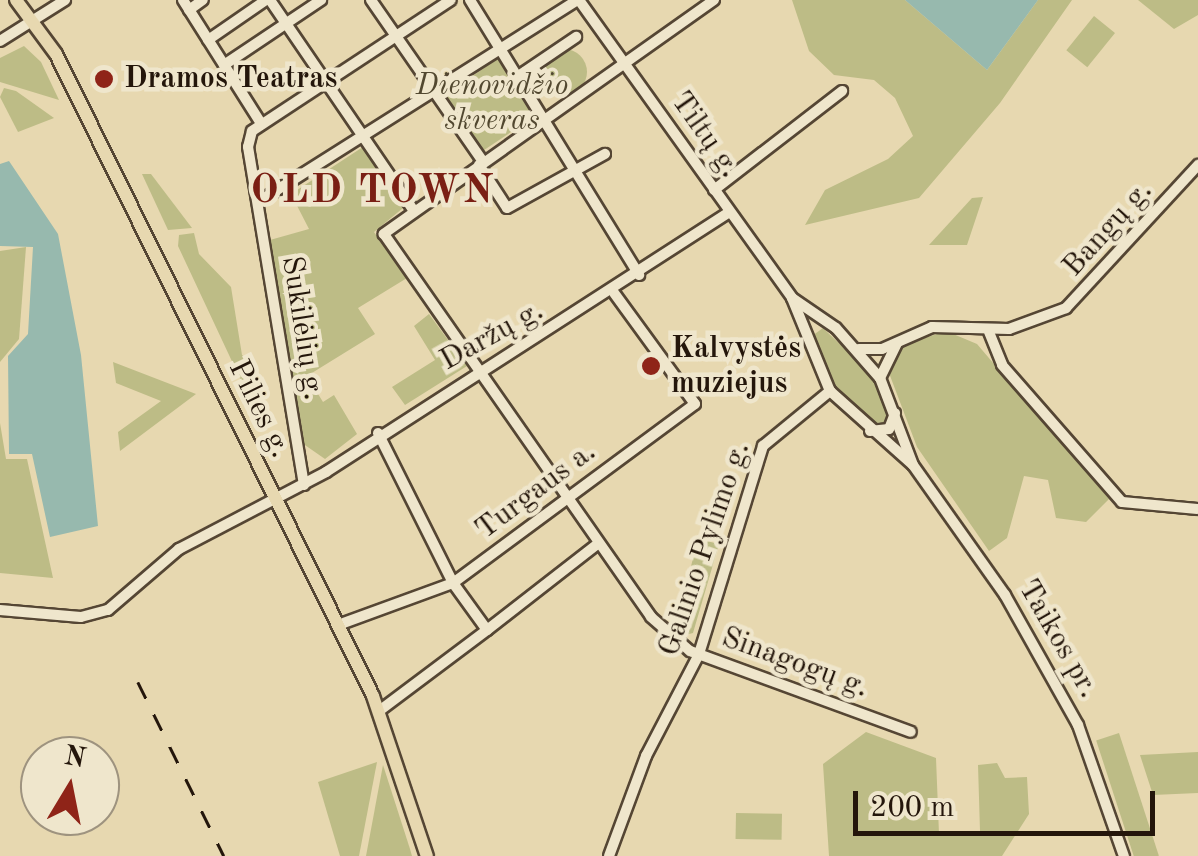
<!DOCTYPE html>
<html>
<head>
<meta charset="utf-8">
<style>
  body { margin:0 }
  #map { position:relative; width:1198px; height:856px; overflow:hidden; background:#e7d8b0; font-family:"Old Standard TT",serif }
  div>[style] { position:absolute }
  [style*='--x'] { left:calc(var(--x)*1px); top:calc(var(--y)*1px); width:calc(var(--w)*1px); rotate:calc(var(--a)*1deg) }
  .green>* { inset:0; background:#bdbc86; transform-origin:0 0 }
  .round { border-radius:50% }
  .water>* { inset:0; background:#97b9ae }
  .roads { filter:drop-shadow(2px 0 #554634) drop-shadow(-2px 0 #554634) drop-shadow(0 2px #554634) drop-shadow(0 -2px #554634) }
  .minor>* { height:10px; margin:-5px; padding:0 5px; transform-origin:5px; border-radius:5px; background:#efe6cc }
  .major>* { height:12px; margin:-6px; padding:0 6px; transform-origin:6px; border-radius:6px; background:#e7d8b0 }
  .rail>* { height:2.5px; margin-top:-1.25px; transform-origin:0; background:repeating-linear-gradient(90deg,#24160b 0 18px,transparent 0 36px) }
  .dots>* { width:28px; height:28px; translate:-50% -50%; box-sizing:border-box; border:5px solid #efe6cc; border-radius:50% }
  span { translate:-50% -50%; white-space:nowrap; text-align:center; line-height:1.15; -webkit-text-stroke:9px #efe6cc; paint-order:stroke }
  .poi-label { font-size:30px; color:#24160b; font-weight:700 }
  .left { translate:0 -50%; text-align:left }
  .park-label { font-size:30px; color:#524830; font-style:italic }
  .street-label { font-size:30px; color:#24160b }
  .district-label { font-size:40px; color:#7a1f14; font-weight:700; letter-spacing:2.5px }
  .north { position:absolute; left:20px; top:736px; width:100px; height:100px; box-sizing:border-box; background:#efe6cc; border:2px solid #9e937f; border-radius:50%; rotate:10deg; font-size:28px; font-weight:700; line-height:40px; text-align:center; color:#24160b }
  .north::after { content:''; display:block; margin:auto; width:35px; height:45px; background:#8f2418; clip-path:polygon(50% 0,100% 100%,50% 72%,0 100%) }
  .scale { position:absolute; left:853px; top:791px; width:302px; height:45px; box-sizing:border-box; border:5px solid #24160b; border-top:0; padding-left:12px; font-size:30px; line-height:35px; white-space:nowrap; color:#24160b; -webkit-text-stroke:8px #efe6cc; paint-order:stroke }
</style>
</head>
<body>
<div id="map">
  <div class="green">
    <div style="clip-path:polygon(792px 0,905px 0,987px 70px,1038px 0,1072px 0,1000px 103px,919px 198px,805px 225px,825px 190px,888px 159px,913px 136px,895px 98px,874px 80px,834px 75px,809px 51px)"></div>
    <div style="clip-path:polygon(1138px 0,1198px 0,1198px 15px,1174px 29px)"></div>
    <div style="left:1094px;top:16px;width:27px;height:44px;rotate:39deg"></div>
    <div style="clip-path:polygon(24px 46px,41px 62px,59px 100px,0 82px,0 58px)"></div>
    <div class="round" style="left:541px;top:49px;width:46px;height:46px"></div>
    <div style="left:502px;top:56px;width:68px;height:71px;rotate:56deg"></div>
    <div style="clip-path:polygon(4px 88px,16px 91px,54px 118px,18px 132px,0 97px)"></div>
    <div style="clip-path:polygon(366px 145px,403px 208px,374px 232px,407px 278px,358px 308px,375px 334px,307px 376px,323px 402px,334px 395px,357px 434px,325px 459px,302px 443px,270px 240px,309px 229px,291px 194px)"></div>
    <div style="clip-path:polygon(142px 174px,151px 174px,192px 228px,168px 230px)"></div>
    <div style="clip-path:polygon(983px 197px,967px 245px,929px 245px,972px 198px)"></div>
    <div style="clip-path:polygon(194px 233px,199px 254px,231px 287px,242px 355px,253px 363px,256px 380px,244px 387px,178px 246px,179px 235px)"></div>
    <div style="clip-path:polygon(26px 247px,19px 339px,0 362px,0 251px)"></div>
    <div style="clip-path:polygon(429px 314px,467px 366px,405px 405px,392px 387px,435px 360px,414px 326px)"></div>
    <div style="clip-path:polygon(823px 328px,871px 374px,889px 410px,884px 425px,877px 427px,826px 376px,812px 336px)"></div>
    <div style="clip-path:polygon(946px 331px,977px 344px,1109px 499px,1086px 522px,1056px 518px,1048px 480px,1024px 476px,1007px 538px,989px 551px,917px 447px,889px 373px,904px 345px)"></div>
    <div style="clip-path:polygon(113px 362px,196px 394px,120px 451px,118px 432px,161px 401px,116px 383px)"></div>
    <div style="clip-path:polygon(0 423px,6px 459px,27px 459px,53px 578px,0 573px)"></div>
    <div style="clip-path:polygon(698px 539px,719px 544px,693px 633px,685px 635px,666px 608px,680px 609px)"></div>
    <div style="clip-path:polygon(866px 732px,936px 758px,939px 834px,980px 831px,978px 765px,997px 763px,1005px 778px,1027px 777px,1029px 814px,1002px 856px,829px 856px,823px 764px)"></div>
    <div style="left:1119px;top:733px;width:129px;height:24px;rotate:72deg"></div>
    <div style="clip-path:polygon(1198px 752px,1198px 793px,1153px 795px,1140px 755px)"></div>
    <div style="clip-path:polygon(377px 762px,359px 856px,340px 856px,318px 782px)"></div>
    <div style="clip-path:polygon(383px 765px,410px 849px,412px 856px,366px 856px)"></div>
    <div style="left:736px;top:813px;width:46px;height:26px;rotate:1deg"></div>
  </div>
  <div class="water">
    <div style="clip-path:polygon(905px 0,1038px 0,987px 70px)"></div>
    <div style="clip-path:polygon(9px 161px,58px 234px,81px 355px,98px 526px,50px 537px,32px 454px,9px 454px,8px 356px,28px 334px,33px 247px,0 246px,0 164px)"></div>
  </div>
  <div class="roads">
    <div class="minor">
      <div style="--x:183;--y:0;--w:142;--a:57.7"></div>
      <div style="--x:270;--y:0;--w:255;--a:55.7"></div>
      <div style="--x:371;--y:0;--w:197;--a:55.3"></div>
      <div style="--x:470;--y:0;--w:323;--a:58.4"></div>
      <div style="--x:579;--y:0;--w:366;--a:54.4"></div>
      <div style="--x:792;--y:298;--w:100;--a:67.8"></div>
      <div style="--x:830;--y:391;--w:110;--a:41.7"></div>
      <div style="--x:714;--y:0;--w:405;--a:144.7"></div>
      <div style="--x:384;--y:234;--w:467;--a:55.1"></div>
      <div style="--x:651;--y:617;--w:52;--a:41.1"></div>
      <div style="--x:690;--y:651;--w:235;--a:20.1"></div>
      <div style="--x:189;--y:10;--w:17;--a:-36"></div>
      <div style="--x:208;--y:40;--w:70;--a:-34.6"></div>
      <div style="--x:0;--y:41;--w:77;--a:-32.2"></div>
      <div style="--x:224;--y:65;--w:117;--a:-33.8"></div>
      <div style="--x:520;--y:75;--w:68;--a:-34.2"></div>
      <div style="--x:479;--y:165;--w:51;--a:56.9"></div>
      <div style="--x:507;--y:208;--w:112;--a:-28.9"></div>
      <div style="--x:714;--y:190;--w:162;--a:-37.7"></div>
      <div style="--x:258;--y:202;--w:378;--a:-32.3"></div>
      <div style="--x:792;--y:298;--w:53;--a:34.3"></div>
      <div style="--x:836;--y:328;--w:67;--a:48.7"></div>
      <div style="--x:880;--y:378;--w:93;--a:69.2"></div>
      <div style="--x:913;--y:465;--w:159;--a:54.7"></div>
      <div style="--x:1005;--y:595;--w:149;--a:60.7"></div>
      <div style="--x:1078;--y:725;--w:139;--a:70.7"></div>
      <div style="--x:989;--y:332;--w:35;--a:68"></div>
      <div style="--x:1002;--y:365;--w:182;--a:48.8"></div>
      <div style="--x:1122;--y:502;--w:76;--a:5.3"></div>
      <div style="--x:859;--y:349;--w:23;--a:0"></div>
      <div style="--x:882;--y:349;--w:55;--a:-23.7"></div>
      <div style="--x:932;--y:327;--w:77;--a:1.5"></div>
      <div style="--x:1009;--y:329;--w:61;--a:-20.2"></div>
      <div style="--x:1066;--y:308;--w:195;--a:-47.3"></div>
      <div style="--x:880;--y:378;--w:39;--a:-64"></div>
      <div style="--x:870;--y:431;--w:19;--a:-6"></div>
      <div style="--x:889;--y:429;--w:17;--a:-69"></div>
      <div style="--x:378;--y:433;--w:168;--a:63.4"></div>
      <div style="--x:453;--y:583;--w:58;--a:54.1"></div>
      <div style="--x:487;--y:630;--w:135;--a:143.1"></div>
      <div style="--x:304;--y:485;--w:343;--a:-99.4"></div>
      <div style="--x:248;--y:147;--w:16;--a:-76"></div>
      <div style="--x:252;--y:131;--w:238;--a:-33.4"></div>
      <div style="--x:0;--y:610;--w:81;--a:4.9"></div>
      <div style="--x:81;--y:617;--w:28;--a:-15"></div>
      <div style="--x:108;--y:610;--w:94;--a:-40.7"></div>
      <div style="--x:179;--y:549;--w:166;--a:-27.6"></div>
      <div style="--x:326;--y:472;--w:480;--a:-32.8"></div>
      <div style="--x:338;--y:625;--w:122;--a:-20.1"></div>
      <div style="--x:453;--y:583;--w:301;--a:-36.5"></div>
      <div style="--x:695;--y:404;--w:137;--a:-126.1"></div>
      <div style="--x:487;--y:630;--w:137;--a:-37.9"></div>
      <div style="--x:609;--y:856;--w:107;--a:-69.7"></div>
      <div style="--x:646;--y:756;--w:115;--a:-62.5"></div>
      <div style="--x:699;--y:654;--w:218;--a:-72.9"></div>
      <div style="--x:763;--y:446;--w:87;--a:-39.4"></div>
    </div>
    <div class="major">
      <div style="--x:16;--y:0;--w:67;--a:53.5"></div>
      <div style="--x:56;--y:54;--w:716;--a:63.72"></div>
      <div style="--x:373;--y:696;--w:169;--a:71.4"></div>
    </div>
  </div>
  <div class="rail">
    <div style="--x:138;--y:682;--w:194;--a:63.7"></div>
  </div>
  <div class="dots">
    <div style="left:104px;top:79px;background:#8f2418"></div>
    <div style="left:651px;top:366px;background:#8f2418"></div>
  </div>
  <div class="poi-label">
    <span class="left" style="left:124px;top:79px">Dramos Teatras</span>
    <span class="left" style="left:671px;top:366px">Kalvystės<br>muziejus</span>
  </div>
  <div class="park-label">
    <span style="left:492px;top:103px">Dienovidžio<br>skveras</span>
  </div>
  <div class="street-label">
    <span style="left:705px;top:135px;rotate:55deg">Tiltų g.</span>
    <span style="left:1108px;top:229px;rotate:-48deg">Bangų g.</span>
    <span style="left:302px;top:328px;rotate:81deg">Sukilėlių g.</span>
    <span style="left:492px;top:336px;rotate:-29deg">Daržų g.</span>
    <span style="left:259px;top:409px;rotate:64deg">Pilies g.</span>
    <span style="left:536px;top:491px;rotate:-37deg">Turgaus a.</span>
    <span style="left:705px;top:549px;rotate:-71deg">Galinio Pylimo g.</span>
    <span style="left:1058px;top:639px;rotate:60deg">Taikos pr.</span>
    <span style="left:795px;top:663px;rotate:20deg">Sinagogų g.</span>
  </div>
  <div class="district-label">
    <span style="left:373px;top:192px">OLD TOWN</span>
  </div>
  <div class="north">N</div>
  <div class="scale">200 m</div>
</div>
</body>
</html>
